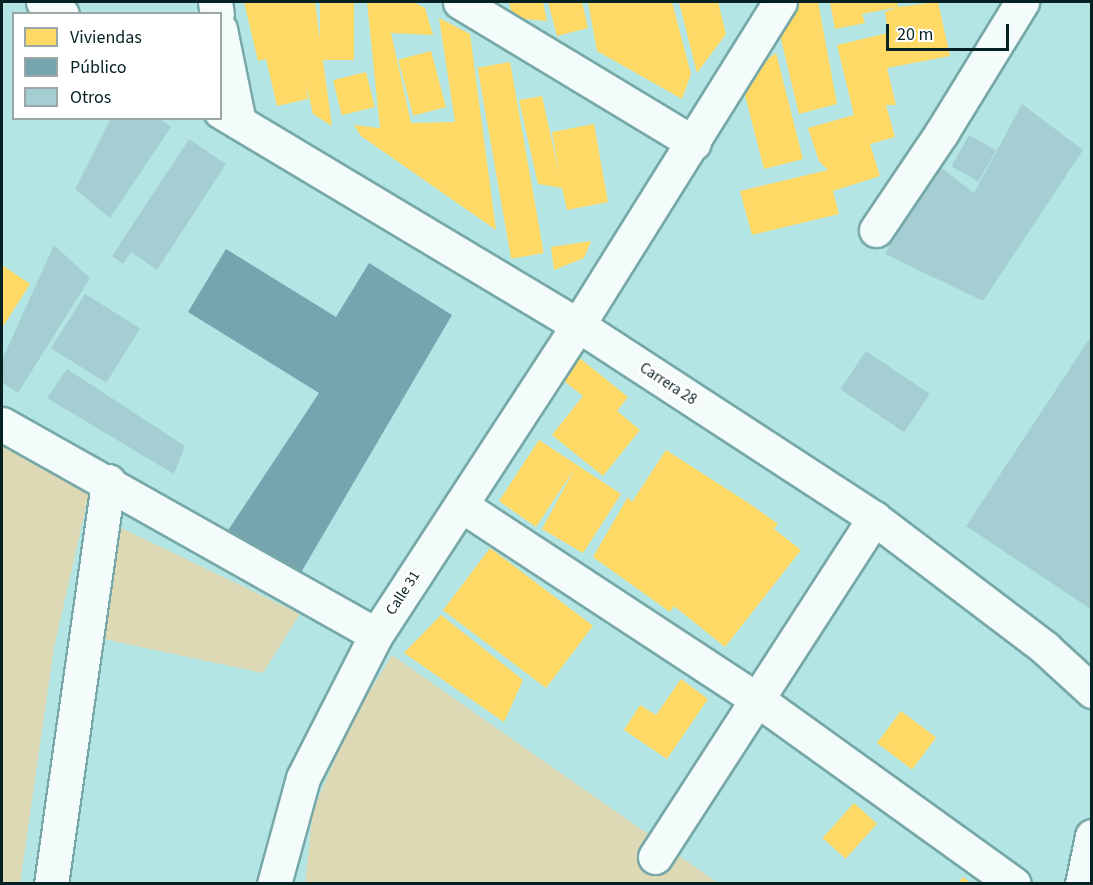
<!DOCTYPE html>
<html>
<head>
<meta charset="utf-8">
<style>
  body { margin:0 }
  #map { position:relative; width:1093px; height:885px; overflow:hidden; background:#b4e5e5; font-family:"Source Sans 3",sans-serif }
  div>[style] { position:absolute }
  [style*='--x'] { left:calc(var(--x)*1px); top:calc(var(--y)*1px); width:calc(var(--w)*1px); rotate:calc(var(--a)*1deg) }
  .green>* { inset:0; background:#dcd9b4 }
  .homes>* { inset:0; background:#ffd966; transform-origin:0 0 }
  .public>* { inset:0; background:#76a5af }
  .building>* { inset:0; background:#a5ced3; transform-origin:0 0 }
  .roads { filter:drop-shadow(2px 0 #77a8a8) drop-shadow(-2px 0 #77a8a8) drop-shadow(0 2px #77a8a8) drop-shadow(0 -2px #77a8a8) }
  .street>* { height:33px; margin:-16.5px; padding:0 16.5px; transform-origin:16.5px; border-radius:16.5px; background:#f4fbfb }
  span { translate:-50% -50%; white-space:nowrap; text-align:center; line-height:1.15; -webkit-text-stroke:6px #fff; paint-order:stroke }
  .street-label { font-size:15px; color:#062122 }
  .frame { position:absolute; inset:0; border:3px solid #062122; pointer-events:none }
  .legend { position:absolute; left:12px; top:12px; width:210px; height:108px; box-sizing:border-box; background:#fff; border:2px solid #9ba6a7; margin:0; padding:8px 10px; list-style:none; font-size:18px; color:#062122 }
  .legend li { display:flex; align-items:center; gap:12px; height:30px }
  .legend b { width:30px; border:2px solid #9ba6a7 }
  .scale { position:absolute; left:886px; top:24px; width:123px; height:27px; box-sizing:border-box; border:3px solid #062122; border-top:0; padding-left:8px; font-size:18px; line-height:21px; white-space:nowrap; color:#062122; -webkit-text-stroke:4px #fff; paint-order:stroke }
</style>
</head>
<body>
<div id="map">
  <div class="green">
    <div style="clip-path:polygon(2px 439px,90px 489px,54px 648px,20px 884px,2px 883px)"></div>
    <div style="clip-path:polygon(109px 522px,300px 614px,263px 673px,94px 637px)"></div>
    <div style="clip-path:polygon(392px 655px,718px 883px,305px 884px,313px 810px,352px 720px)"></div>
  </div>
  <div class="homes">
    <div style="clip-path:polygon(244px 2px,315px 2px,332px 126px,313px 114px,306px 84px,308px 99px,277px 106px,266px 59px,258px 61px)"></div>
    <div style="left:320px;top:2px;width:34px;height:58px"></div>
    <div style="clip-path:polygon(367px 2px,413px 2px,425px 8px,433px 35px,391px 33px,411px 123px,455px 122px,439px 18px,470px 34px,496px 230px,361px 136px,354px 125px,380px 128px)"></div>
    <div style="clip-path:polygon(509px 2px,543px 2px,547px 21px,513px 18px)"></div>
    <div style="clip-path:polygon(548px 2px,582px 2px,588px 28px,557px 36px)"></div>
    <div style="clip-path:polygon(588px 2px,672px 2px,691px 74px,682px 99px,597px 51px)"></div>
    <div style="clip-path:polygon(679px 2px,718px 2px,726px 34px,697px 73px)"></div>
    <div style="clip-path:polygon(799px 2px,818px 2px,837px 104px,799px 114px,780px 35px)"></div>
    <div style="clip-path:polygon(830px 2px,897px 2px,898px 7px,938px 2px,950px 56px,887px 68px,896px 105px,886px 105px,895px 137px,870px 144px,880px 176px,833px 191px,839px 214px,752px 235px,740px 191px,828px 170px,819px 161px,808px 128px,854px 115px,837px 45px,888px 33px,885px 12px,898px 7px,862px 14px,865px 23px,835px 29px)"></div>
    <div style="left:431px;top:51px;width:58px;height:34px;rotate:75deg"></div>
    <div style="clip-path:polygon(776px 53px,803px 159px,764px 169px,741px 80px)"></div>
    <div style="left:510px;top:62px;width:194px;height:33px;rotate:80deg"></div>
    <div style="left:366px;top:72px;width:36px;height:34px;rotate:76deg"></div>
    <div style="clip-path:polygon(542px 96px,559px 173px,552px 132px,594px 124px,608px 202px,567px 210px,562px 188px,538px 184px,519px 100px)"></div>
    <div style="clip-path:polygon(591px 241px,584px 258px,554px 270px,551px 247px)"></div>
    <div style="clip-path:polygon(2px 265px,30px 284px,2px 328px)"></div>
    <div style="clip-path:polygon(572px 352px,628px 397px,617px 411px,640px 430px,603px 476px,552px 435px,583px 396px,554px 373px)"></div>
    <div style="clip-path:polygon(539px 440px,621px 494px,583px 553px,542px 529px,575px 468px,536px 527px,499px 501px)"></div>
    <div style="clip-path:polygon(666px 450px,750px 504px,778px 524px,774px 529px,801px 550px,725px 647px,674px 606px,670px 612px,593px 557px,628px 497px,632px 502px)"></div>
    <div style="left:490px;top:548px;width:129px;height:78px;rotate:37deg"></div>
    <div style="clip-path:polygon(441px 615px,523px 680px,504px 722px,404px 653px)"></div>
    <div style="clip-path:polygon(681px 679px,708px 699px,667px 759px,624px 730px,640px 705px,656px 715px)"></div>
    <div style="left:901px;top:711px;width:44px;height:40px;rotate:37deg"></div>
    <div style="left:854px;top:803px;width:31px;height:47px;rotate:42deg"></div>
    <div style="clip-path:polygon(963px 877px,972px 884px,958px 884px)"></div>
  </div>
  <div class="public">
    <div style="clip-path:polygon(226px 249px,336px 317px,369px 263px,452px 315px,296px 581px,225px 535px,319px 393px,188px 312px)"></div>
  </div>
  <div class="building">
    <div style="clip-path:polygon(1022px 104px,1083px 150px,983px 301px,885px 254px,935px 163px,974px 193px)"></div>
    <div style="clip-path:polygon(111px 118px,159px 118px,171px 127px,110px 218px,75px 189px)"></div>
    <div style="left:969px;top:135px;width:31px;height:36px;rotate:29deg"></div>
    <div style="clip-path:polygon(189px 139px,226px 164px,157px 270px,131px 252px,123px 264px,112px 256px)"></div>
    <div style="clip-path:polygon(54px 245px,90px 278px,18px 393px,2px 382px,2px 360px)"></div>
    <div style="left:85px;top:294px;width:65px;height:64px;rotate:32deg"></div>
    <div style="clip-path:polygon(1092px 335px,1092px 610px,966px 526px)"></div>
    <div style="left:866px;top:351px;width:77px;height:46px;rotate:34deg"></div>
    <div style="clip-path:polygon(67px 369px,185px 446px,174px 474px,47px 398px)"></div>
  </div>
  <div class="roads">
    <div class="street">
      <div style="--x:43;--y:2;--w:22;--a:32"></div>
      <div style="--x:215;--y:2;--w:12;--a:81"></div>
      <div style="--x:460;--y:2;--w:273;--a:31.1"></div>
      <div style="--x:220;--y:29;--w:95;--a:78.5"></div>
      <div style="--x:220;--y:111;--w:417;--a:30.9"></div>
      <div style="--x:578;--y:325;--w:353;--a:33.1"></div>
      <div style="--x:874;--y:518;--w:215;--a:37.2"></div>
      <div style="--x:1045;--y:648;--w:64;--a:42.5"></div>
      <div style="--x:876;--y:230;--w:118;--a:-56"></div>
      <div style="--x:942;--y:132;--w:153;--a:-58.4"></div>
      <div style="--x:2;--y:424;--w:429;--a:29.4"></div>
      <div style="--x:461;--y:505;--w:355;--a:33.3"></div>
      <div style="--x:758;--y:700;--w:315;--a:35.7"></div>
      <div style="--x:655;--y:857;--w:404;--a:-57.1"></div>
      <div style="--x:51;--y:884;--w:407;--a:-81.9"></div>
      <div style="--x:274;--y:884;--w:110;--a:-74.7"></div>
      <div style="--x:303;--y:778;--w:161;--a:-63"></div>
      <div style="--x:376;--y:635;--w:370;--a:-56.9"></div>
      <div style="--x:578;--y:325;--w:381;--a:-58"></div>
      <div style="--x:1082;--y:884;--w:49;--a:-78.2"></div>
    </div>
  </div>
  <div class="street-label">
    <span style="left:668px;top:384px;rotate:33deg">Carrera 28</span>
    <span style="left:403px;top:593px;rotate:-57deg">Calle 31</span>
  </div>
  <div class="frame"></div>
  <ul class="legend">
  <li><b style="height:16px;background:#ffd966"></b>Viviendas</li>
  <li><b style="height:16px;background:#76a5af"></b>Público</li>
  <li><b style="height:16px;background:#a5ced3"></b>Otros</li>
  </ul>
  <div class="scale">20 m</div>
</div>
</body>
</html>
